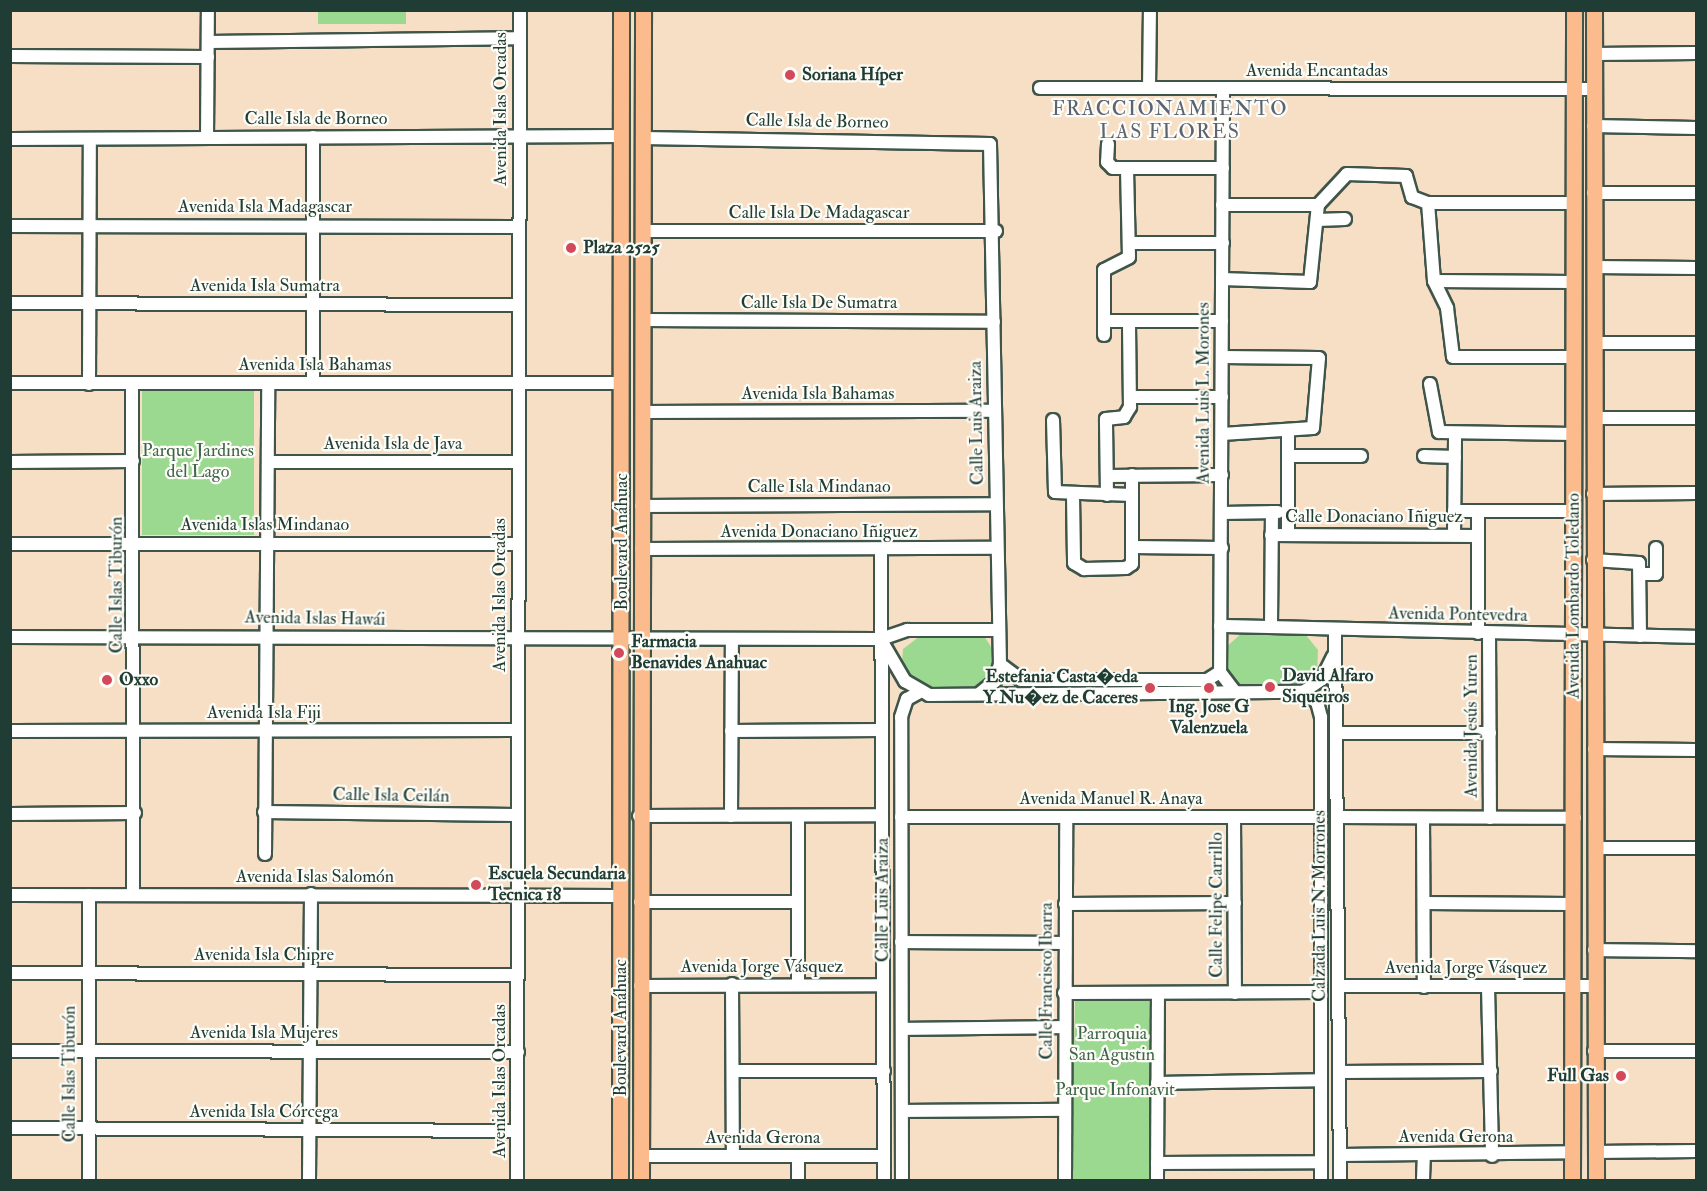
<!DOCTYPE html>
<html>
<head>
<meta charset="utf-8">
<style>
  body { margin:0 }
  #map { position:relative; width:1707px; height:1191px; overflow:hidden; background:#f6dfc5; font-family:"IM FELL Double Pica",serif }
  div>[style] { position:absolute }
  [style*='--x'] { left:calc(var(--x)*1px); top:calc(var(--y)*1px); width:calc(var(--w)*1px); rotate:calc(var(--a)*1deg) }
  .green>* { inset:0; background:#9ad98f; transform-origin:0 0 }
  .roads { filter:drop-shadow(2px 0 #3f554a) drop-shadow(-2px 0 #3f554a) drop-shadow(0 2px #3f554a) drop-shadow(0 -2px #3f554a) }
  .minor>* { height:12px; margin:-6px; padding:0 6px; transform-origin:6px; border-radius:6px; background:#fff }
  .major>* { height:15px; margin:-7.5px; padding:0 7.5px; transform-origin:7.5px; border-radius:7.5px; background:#fbbb8c }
  .dots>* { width:16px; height:16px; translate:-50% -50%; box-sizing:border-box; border:3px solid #fdfcf7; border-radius:50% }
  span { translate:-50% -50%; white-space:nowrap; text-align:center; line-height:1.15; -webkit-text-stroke:4.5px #fdfcf7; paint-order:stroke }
  .street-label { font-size:18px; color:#1f3d34 }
  .poi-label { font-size:18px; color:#1f3d34; font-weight:700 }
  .left { translate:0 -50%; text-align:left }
  .right { translate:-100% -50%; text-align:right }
  .park-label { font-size:18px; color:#3e644b }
  .neighbourhood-label { font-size:20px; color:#5b6472; letter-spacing:1.5px }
  .frame { position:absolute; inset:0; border:12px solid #1f3d34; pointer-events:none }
</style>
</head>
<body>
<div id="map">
  <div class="green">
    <div style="left:318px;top:11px;width:88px;height:13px"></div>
    <div style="left:254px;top:390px;width:145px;height:112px;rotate:90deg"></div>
    <div style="clip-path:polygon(1243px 632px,1305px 634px,1318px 650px,1317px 673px,1304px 687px,1238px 686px,1225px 673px,1223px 650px)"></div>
    <div style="clip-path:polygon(924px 633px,984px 636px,997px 656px,993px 676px,976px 689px,928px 689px,910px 682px,902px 663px,903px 649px)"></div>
    <div style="left:1075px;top:999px;width:80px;height:181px;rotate:1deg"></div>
  </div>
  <div class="roads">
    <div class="minor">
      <div style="--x:208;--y:42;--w:312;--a:-0.7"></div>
      <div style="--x:1594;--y:54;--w:102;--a:-0.6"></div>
      <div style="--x:10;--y:56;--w:198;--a:0.3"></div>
      <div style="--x:1040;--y:88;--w:553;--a:0.1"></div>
      <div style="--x:1149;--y:88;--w:78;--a:-89.3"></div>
      <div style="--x:1223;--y:89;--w:583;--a:90.29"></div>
      <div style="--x:1220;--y:672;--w:25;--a:53"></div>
      <div style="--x:1593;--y:126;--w:103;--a:1.1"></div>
      <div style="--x:313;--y:137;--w:246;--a:90"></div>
      <div style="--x:207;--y:138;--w:128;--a:-89.6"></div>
      <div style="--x:643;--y:138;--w:347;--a:1"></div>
      <div style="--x:990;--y:144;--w:520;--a:88.9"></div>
      <div style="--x:1000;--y:664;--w:18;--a:106"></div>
      <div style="--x:995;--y:681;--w:19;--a:141"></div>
      <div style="--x:10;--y:139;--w:612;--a:-0.28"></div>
      <div style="--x:1108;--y:144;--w:18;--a:93"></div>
      <div style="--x:1107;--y:162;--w:8;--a:45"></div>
      <div style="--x:1113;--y:168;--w:110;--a:0"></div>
      <div style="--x:1593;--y:193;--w:103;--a:0"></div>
      <div style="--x:1428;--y:203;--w:78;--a:85.6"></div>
      <div style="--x:1434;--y:281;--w:30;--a:64"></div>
      <div style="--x:1447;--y:308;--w:49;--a:83"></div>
      <div style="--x:1453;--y:357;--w:121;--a:0"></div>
      <div style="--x:1222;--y:205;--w:96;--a:0"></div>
      <div style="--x:1318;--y:205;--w:42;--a:-46.9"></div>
      <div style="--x:1347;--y:174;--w:59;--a:1.9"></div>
      <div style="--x:1406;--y:176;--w:22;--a:74"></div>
      <div style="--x:1412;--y:197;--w:17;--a:21"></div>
      <div style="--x:1428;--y:203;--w:145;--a:0"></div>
      <div style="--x:1317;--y:220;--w:28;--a:-2"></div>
      <div style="--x:10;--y:226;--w:509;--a:0.11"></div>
      <div style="--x:643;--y:231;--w:353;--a:0"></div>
      <div style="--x:1129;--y:243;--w:94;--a:0"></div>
      <div style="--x:1594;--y:267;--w:102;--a:0.6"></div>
      <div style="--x:1222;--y:279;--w:88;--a:2"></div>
      <div style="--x:1310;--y:282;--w:77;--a:-84.1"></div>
      <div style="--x:1434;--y:281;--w:139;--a:0.4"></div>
      <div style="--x:10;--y:303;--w:509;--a:0.23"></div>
      <div style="--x:643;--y:320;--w:351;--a:0.3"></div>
      <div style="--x:1105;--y:321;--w:117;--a:0"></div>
      <div style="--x:1104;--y:335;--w:65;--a:-90"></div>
      <div style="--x:1104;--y:270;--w:28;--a:-27"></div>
      <div style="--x:1129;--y:257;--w:89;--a:-91.3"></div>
      <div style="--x:1594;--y:343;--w:102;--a:0"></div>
      <div style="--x:10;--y:383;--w:610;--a:0"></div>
      <div style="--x:89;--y:384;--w:245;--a:-89.8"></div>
      <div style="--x:132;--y:384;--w:511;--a:89.89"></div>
      <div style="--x:1430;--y:384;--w:49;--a:79.4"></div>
      <div style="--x:1439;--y:432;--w:135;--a:0.8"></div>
      <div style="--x:1131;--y:397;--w:91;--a:0"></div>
      <div style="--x:642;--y:412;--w:352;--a:-0.2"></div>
      <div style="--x:1594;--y:418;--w:102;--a:0"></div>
      <div style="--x:1053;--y:420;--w:72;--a:88.4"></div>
      <div style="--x:1055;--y:492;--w:77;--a:2.2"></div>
      <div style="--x:1222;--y:434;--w:91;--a:-3.8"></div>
      <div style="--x:1313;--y:428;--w:70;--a:-85.1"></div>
      <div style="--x:1319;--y:358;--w:97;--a:-179.4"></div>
      <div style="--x:1288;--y:456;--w:73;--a:0"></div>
      <div style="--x:1424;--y:456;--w:31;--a:2"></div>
      <div style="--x:10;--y:462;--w:123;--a:-0.5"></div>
      <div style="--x:268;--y:462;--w:250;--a:0"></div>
      <div style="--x:1107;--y:476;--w:115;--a:-0.5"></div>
      <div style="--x:1593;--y:494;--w:103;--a:-0.6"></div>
      <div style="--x:1107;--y:495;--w:76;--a:-90.8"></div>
      <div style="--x:1106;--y:419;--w:18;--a:-6"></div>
      <div style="--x:1124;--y:417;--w:12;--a:-59"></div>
      <div style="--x:1130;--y:407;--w:85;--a:-90.7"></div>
      <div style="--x:1073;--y:496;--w:67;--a:89.1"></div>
      <div style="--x:1074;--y:563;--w:12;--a:31"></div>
      <div style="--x:1084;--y:569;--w:42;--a:-1.4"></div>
      <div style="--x:1126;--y:568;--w:7;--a:-34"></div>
      <div style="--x:1132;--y:564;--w:89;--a:-90"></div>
      <div style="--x:641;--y:506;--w:355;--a:-0.3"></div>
      <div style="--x:1454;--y:511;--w:121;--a:0"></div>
      <div style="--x:1478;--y:511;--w:122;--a:90"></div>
      <div style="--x:1222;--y:513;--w:56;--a:-1"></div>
      <div style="--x:1271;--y:535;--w:207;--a:0.3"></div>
      <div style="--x:1288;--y:535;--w:101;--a:-90"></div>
      <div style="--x:1454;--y:535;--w:101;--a:-89.4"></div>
      <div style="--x:10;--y:544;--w:509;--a:0"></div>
      <div style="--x:1132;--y:547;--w:90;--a:0.6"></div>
      <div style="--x:641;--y:549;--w:356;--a:-0.2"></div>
      <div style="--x:881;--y:551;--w:629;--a:89.73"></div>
      <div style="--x:1593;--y:560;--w:46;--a:3.7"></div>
      <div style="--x:1639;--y:563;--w:73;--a:89.2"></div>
      <div style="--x:1640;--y:574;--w:16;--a:0"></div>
      <div style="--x:1656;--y:574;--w:26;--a:-90"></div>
      <div style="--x:1271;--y:625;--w:113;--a:-89.5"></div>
      <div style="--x:1220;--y:626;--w:476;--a:1.3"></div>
      <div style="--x:1335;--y:632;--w:548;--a:89.48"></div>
      <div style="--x:1489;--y:634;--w:184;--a:89.7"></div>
      <div style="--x:10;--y:637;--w:871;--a:0.13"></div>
      <div style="--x:881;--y:639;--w:28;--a:-19"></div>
      <div style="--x:907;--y:630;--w:92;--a:0"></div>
      <div style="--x:881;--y:640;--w:48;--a:59.7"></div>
      <div style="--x:905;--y:681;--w:28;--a:30"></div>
      <div style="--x:929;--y:695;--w:374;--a:-0.5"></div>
      <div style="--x:1303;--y:692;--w:23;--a:-34"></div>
      <div style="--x:1322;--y:679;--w:25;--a:-64"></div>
      <div style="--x:1000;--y:664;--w:26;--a:37"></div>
      <div style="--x:1021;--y:680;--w:186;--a:0"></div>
      <div style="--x:1207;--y:680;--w:15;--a:-32"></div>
      <div style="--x:1303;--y:692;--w:17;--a:36"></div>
      <div style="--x:1317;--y:702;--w:16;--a:75"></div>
      <div style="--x:1321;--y:717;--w:463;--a:90"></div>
      <div style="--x:10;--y:731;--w:508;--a:-0.11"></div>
      <div style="--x:731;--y:731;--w:150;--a:-0.4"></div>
      <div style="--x:1338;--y:733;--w:152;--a:0"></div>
      <div style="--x:1594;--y:749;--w:102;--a:0.6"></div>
      <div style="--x:264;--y:812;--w:254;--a:0.7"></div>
      <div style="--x:10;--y:814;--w:125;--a:-0.5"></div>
      <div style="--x:639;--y:816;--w:241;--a:-0.2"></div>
      <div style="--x:731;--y:816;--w:176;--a:-89.7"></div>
      <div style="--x:901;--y:817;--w:420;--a:0"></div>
      <div style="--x:1234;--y:817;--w:176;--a:89.7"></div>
      <div style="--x:1337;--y:817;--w:238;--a:0.2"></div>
      <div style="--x:1423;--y:818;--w:169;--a:89.7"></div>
      <div style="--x:1595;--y:848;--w:101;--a:0"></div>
      <div style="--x:265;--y:854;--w:471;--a:-89.6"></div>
      <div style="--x:10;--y:895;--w:609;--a:0.09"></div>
      <div style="--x:640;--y:902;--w:158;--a:0"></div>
      <div style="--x:1424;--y:903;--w:150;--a:0.4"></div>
      <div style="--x:1065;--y:904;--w:170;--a:-0.3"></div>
      <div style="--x:901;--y:942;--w:164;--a:0.3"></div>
      <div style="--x:1594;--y:950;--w:102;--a:0.6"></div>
      <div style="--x:10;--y:973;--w:508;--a:0.23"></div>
      <div style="--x:732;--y:984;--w:172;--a:89.7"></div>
      <div style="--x:798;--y:985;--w:169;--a:-90"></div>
      <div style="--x:640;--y:986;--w:243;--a:-0.2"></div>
      <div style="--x:1338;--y:986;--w:256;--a:0"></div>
      <div style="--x:1488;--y:987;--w:169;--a:88.6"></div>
      <div style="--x:1064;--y:993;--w:256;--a:-0.2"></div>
      <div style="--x:902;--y:1029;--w:162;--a:-0.7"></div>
      <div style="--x:10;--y:1051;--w:508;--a:0.11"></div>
      <div style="--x:1594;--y:1051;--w:102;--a:0"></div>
      <div style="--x:733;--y:1071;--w:151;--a:0"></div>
      <div style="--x:1339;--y:1072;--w:152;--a:-0.4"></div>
      <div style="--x:1157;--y:1083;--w:164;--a:-1"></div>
      <div style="--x:903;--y:1111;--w:162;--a:-0.4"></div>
      <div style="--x:10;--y:1128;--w:507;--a:0.34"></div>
      <div style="--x:1596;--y:1152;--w:100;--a:-0.6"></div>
      <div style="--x:1340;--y:1155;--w:232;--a:-0.7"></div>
      <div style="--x:641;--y:1156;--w:243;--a:0"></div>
      <div style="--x:798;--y:1156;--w:24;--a:90"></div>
      <div style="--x:1157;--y:1163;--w:164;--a:-0.3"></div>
      <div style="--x:89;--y:1180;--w:285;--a:-90"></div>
      <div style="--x:309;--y:1180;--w:286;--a:-89.6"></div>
      <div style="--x:517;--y:1180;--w:1170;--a:-89.85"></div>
      <div style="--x:902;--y:1180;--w:463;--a:-90.1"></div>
      <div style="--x:901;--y:717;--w:19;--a:-72"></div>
      <div style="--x:907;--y:699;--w:13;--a:-29"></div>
      <div style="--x:1065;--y:1180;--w:363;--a:-89.8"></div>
      <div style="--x:1157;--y:1180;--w:186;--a:-89.7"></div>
      <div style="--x:1423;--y:1180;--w:24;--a:-88"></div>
    </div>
    <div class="major">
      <div style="--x:1594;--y:10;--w:1170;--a:89.9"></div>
      <div style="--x:620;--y:1180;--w:1170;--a:-89.95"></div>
      <div style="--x:641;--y:1180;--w:1170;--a:-89.9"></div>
      <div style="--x:1572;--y:1180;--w:1170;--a:-89.9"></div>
    </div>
  </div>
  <div class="dots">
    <div style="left:790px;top:75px;background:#d1495b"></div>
    <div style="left:571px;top:248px;background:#d1495b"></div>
    <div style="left:619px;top:653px;background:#d1495b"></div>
    <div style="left:107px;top:680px;background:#d1495b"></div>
    <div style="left:1270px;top:687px;background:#d1495b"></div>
    <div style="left:1150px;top:688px;background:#d1495b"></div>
    <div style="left:1209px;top:688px;background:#d1495b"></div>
    <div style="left:476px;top:885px;background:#d1495b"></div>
    <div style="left:1621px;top:1076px;background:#d1495b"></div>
  </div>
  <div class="street-label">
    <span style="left:1317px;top:71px">Avenida Encantadas</span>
    <span style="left:501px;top:109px;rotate:-90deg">Avenida Islas Orcadas</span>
    <span style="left:316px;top:119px">Calle Isla de Borneo</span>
    <span style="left:817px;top:122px;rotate:1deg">Calle Isla de Borneo</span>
    <span style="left:265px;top:207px">Avenida Isla Madagascar</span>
    <span style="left:819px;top:213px">Calle Isla De Madagascar</span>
    <span style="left:265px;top:286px">Avenida Isla Sumatra</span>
    <span style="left:819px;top:303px">Calle Isla De Sumatra</span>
    <span style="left:315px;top:365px">Avenida Isla Bahamas</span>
    <span style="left:1204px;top:393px;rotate:-90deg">Avenida Luis L. Morones</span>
    <span style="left:818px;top:394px">Avenida Isla Bahamas</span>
    <span style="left:977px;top:423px;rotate:-91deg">Calle Luis Araiza</span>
    <span style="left:393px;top:444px">Avenida Isla de Java</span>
    <span style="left:819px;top:487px">Calle Isla Mindanao</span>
    <span style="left:1374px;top:517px">Calle Donaciano Iñiguez</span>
    <span style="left:265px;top:525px">Avenida Islas Mindanao</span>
    <span style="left:819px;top:532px">Avenida Donaciano Iñiguez</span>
    <span style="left:622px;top:542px;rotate:-90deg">Boulevard Anáhuac</span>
    <span style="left:117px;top:585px;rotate:-90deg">Calle Islas Tiburón</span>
    <span style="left:500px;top:595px;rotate:-90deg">Avenida Islas Orcadas</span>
    <span style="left:1574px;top:596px;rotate:-90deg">Avenida Lombardo Toledano</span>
    <span style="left:1458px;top:615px;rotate:1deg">Avenida Pontevedra</span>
    <span style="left:315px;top:619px;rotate:1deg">Avenida Islas Hawái</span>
    <span style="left:264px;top:713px">Avenida Isla Fiji</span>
    <span style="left:1472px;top:726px;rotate:-90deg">Avenida Jesús Yuren</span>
    <span style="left:391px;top:796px;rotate:1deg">Calle Isla Ceilán</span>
    <span style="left:1111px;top:799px">Avenida Manuel R. Anaya</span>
    <span style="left:315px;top:877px">Avenida Islas Salomón</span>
    <span style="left:883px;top:900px;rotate:-90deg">Calle Luis Araiza</span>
    <span style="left:1217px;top:905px;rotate:-90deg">Calle Felipe Carrillo</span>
    <span style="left:1320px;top:906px;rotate:-90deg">Calzada Luis N. Morrones</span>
    <span style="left:264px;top:955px">Avenida Isla Chipre</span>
    <span style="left:762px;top:967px">Avenida Jorge Vásquez</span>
    <span style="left:1466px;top:968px">Avenida Jorge Vásquez</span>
    <span style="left:1047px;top:981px;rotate:-90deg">Calle Francisco Ibarra</span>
    <span style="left:621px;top:1028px;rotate:-90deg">Boulevard Anáhuac</span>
    <span style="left:264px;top:1033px">Avenida Isla Mujeres</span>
    <span style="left:70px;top:1074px;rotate:-90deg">Calle Islas Tiburón</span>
    <span style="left:500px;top:1081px;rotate:-90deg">Avenida Islas Orcadas</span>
    <span style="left:264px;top:1112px">Avenida Isla Córcega</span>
    <span style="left:1456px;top:1137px">Avenida Gerona</span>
    <span style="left:763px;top:1138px">Avenida Gerona</span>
  </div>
  <div class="poi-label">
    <span class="left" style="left:802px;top:75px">Soriana Híper</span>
    <span class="left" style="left:583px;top:248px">Plaza 2525</span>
    <span class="left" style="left:631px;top:653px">Farmacia<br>Benavides Anahuac</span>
    <span class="left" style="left:1282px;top:687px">David Alfaro<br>Siqueiros</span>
    <span class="right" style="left:1138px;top:688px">Estefania Casta�eda<br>Y Nu�ez de Caceres</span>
    <span class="left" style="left:119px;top:680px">Oxxo</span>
    <span style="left:1209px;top:718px">Ing. Jose G<br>Valenzuela</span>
    <span class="left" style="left:488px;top:885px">Escuela Secundaria<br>Tecnica 18</span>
    <span class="right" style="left:1609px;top:1076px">Full Gas</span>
  </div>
  <div class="park-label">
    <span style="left:198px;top:462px">Parque Jardines<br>del Lago</span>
    <span style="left:1112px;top:1045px">Parroquia<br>San Agustin</span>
    <span style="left:1115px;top:1090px">Parque Infonavit</span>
  </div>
  <div class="neighbourhood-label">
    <span style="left:1170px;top:120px">FRACCIONAMIENTO<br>LAS FLORES</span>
  </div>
  <div class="frame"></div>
</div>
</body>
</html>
